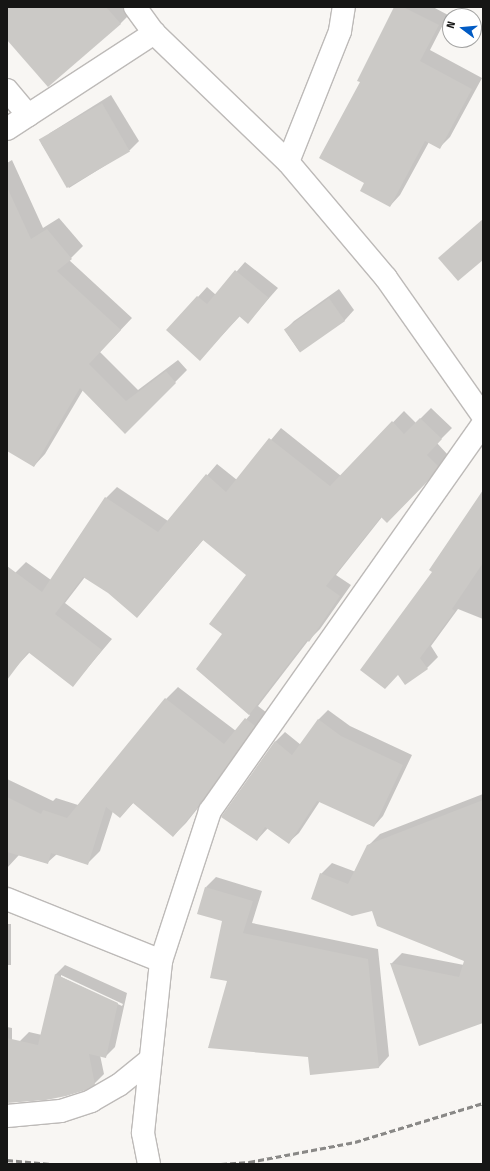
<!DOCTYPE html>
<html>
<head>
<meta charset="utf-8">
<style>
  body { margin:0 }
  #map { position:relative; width:490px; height:1171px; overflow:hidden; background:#f8f6f3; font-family:"Fira Sans Condensed",sans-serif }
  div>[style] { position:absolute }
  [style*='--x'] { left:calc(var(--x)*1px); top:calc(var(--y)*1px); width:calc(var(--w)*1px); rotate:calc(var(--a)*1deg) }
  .shadow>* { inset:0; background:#0003; transform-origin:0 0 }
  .building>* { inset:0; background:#cbc9c6; transform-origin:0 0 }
  .roads { filter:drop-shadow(1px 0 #bdbab8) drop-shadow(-1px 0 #bdbab8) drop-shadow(0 1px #bdbab8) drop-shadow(0 -1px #bdbab8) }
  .street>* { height:22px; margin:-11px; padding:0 11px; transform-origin:11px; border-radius:11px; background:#fff }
  .rail>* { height:3px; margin-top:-1.5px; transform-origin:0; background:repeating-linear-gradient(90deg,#898886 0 6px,transparent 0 9px) }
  span { translate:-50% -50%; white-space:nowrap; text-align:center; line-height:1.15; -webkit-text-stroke:3px #fff; paint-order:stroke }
  .frame { position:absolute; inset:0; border:8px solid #161615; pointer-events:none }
  .north { position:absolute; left:442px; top:8px; width:40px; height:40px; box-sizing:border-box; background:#fff; border:1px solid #a2a2a1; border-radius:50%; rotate:286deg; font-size:11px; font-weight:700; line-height:16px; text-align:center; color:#161615 }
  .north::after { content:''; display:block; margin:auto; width:14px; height:18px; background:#015bc4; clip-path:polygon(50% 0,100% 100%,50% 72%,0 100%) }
</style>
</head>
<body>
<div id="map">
  <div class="shadow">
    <div style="clip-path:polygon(7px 7px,129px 7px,133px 11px,120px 24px,7px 39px)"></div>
    <div style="clip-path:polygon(395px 7px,433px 7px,448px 15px,430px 50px,482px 78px,450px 137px,439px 148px,429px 142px,400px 195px,390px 206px,366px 182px,361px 82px)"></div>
    <div style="clip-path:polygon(111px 95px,139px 141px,130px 150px,69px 188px,41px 143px,50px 133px)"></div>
    <div style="clip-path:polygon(12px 160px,43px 228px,59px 218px,83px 246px,69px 260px,132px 318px,100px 352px,138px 390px,178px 360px,187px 370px,125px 433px,83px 390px,45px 454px,34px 466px,7px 450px,7px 163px)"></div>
    <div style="clip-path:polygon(245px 262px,278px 288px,248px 322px,240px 316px,200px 359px,168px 330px,207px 287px,216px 295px)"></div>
    <div style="clip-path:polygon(339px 289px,354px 310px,345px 320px,299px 351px,285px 330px,294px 321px)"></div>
    <div style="clip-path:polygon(431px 408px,452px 428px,437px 443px,448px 455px,438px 470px,387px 522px,382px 517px,336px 575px,351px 585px,320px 629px,308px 641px,258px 706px,267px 713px,210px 793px,186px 823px,173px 836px,134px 802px,120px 817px,113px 811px,100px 851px,87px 864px,57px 854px,47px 863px,19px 855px,7px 868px,7px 779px,53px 801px,56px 798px,78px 805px,166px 699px,178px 687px,236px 731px,250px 715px,197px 669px,224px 634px,248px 575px,204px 539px,137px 617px,109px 592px,85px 577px,65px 603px,112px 639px,73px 685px,30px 652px,15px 668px,7px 662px,7px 584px,15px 573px,26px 562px,51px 580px,106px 498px,117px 487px,168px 521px,217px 464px,237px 480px,281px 428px,341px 476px,404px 411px,416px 423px)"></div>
    <div style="clip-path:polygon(483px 499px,483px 619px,458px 609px,431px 646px,438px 657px,427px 668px,405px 683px,434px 572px)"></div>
    <div style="clip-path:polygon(328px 710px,350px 726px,412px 755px,383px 816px,374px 826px,320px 801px,299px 833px,289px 842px,268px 828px,257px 840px,275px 742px,285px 732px,301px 745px,319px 719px)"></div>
    <div style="clip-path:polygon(483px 794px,483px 1022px,391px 964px,402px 953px,464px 965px,465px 961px,373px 910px,321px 874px,332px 863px,356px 872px,368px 846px,380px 834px)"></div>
    <div style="clip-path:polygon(216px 877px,262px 891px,252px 923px,378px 949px,389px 1056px,379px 1067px,309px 1057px,229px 981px,223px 921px,206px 887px)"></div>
    <div style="left:7px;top:924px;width:4px;height:41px"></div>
    <div style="clip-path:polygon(evenodd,65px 965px,127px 993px,115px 1047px,105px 1057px,100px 1055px,104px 1074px,94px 1084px,7px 1095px,7px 1027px,12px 1028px,12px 1057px,20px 1041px,29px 1032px,42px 1035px,56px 974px,65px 965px,61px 975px,123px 1004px,122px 1006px,61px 977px,61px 975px)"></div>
  </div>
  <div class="building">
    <div style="clip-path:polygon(7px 7px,106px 7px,121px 24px,48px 87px,7px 40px)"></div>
    <div style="clip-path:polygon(394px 7px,403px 7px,439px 25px,420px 61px,472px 89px,440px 149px,425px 141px,390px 207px,360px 191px,364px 183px,319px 158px,360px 82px,357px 81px)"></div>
    <div style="left:102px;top:103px;width:56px;height:73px;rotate:60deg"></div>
    <div style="clip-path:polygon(7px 187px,31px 239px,47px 229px,72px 259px,57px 271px,121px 330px,89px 364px,126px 401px,166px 371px,176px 383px,125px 434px,80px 388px,34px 467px,7px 451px)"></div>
    <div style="clip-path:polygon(483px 219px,483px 260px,458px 281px,438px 258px)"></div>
    <div style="clip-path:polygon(235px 270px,269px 298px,248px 324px,239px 316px,200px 361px,166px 330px,197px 296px,207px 304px)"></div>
    <div style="left:329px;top:298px;width:28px;height:55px;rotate:55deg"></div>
    <div style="clip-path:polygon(420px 418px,442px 439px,427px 455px,438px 466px,427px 482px,387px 523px,381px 517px,326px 586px,340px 596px,309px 642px,307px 640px,249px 715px,196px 669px,222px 634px,209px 624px,246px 575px,203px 540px,137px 618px,108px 593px,83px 577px,55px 614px,102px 650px,73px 687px,28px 652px,7px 680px,7px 566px,42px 592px,105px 497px,158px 532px,206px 474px,226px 492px,269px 438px,330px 486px,392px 421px,404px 434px)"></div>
    <div style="clip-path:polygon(483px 490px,483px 563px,452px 609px,455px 611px,420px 658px,428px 669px,405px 685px,398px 675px,385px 689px,360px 670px,432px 572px,429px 570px)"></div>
    <div style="clip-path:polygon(165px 698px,224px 744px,245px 718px,255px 726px,198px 807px,173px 837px,133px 803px,120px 818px,106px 807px,88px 865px,51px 853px,48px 864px,7px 852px,7px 797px,41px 814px,43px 810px,67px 818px)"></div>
    <div style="clip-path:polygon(318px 719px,341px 736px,403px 765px,374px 827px,317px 801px,289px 844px,265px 827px,257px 841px,221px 817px,275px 741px,292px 755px)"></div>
    <div style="clip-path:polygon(483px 800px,483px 1023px,419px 1046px,390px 963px,459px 977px,464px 961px,377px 926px,372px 911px,352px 916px,311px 899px,320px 873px,348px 884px,367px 845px)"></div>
    <div style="clip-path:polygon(205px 887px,253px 901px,243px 933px,368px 959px,379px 1068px,310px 1075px,308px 1057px,208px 1048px,227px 981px,210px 978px,222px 921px,197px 914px)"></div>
    <div style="clip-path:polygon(55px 974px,118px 1003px,106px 1058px,89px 1054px,95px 1085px,86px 1090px,66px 1096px,46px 1100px,7px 1103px,7px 1038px,38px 1045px)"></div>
  </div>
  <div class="roads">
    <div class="street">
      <div style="--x:135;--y:7;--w:32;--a:54"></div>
      <div style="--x:154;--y:33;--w:186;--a:43.9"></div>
      <div style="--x:288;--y:162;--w:152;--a:49.8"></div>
      <div style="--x:386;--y:278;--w:169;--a:54.9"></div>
      <div style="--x:7;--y:90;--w:33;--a:50"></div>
      <div style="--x:7;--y:129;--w:176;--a:-33.1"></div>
      <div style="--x:288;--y:162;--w:141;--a:-68.3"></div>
      <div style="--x:340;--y:31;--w:24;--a:-81"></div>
      <div style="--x:7;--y:899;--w:166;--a:21.9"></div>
      <div style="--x:7;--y:1116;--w:54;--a:-5.3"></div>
      <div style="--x:61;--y:1111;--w:32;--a:-18"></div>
      <div style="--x:91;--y:1101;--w:32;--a:-30"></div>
      <div style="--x:119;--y:1085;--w:40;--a:-39"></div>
      <div style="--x:149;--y:1164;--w:32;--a:-101"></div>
      <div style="--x:143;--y:1133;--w:173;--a:-84"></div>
      <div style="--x:161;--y:961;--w:158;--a:-71.9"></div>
      <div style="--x:210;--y:811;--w:474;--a:-54.8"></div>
    </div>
  </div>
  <div class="rail">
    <div style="--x:7;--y:1160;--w:44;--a:5.2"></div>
    <div style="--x:221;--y:1164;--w:28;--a:-4"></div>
    <div style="--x:249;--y:1162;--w:108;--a:-10.7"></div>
    <div style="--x:355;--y:1142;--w:134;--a:-16.9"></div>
  </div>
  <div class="frame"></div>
  <div class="north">N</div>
</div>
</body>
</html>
